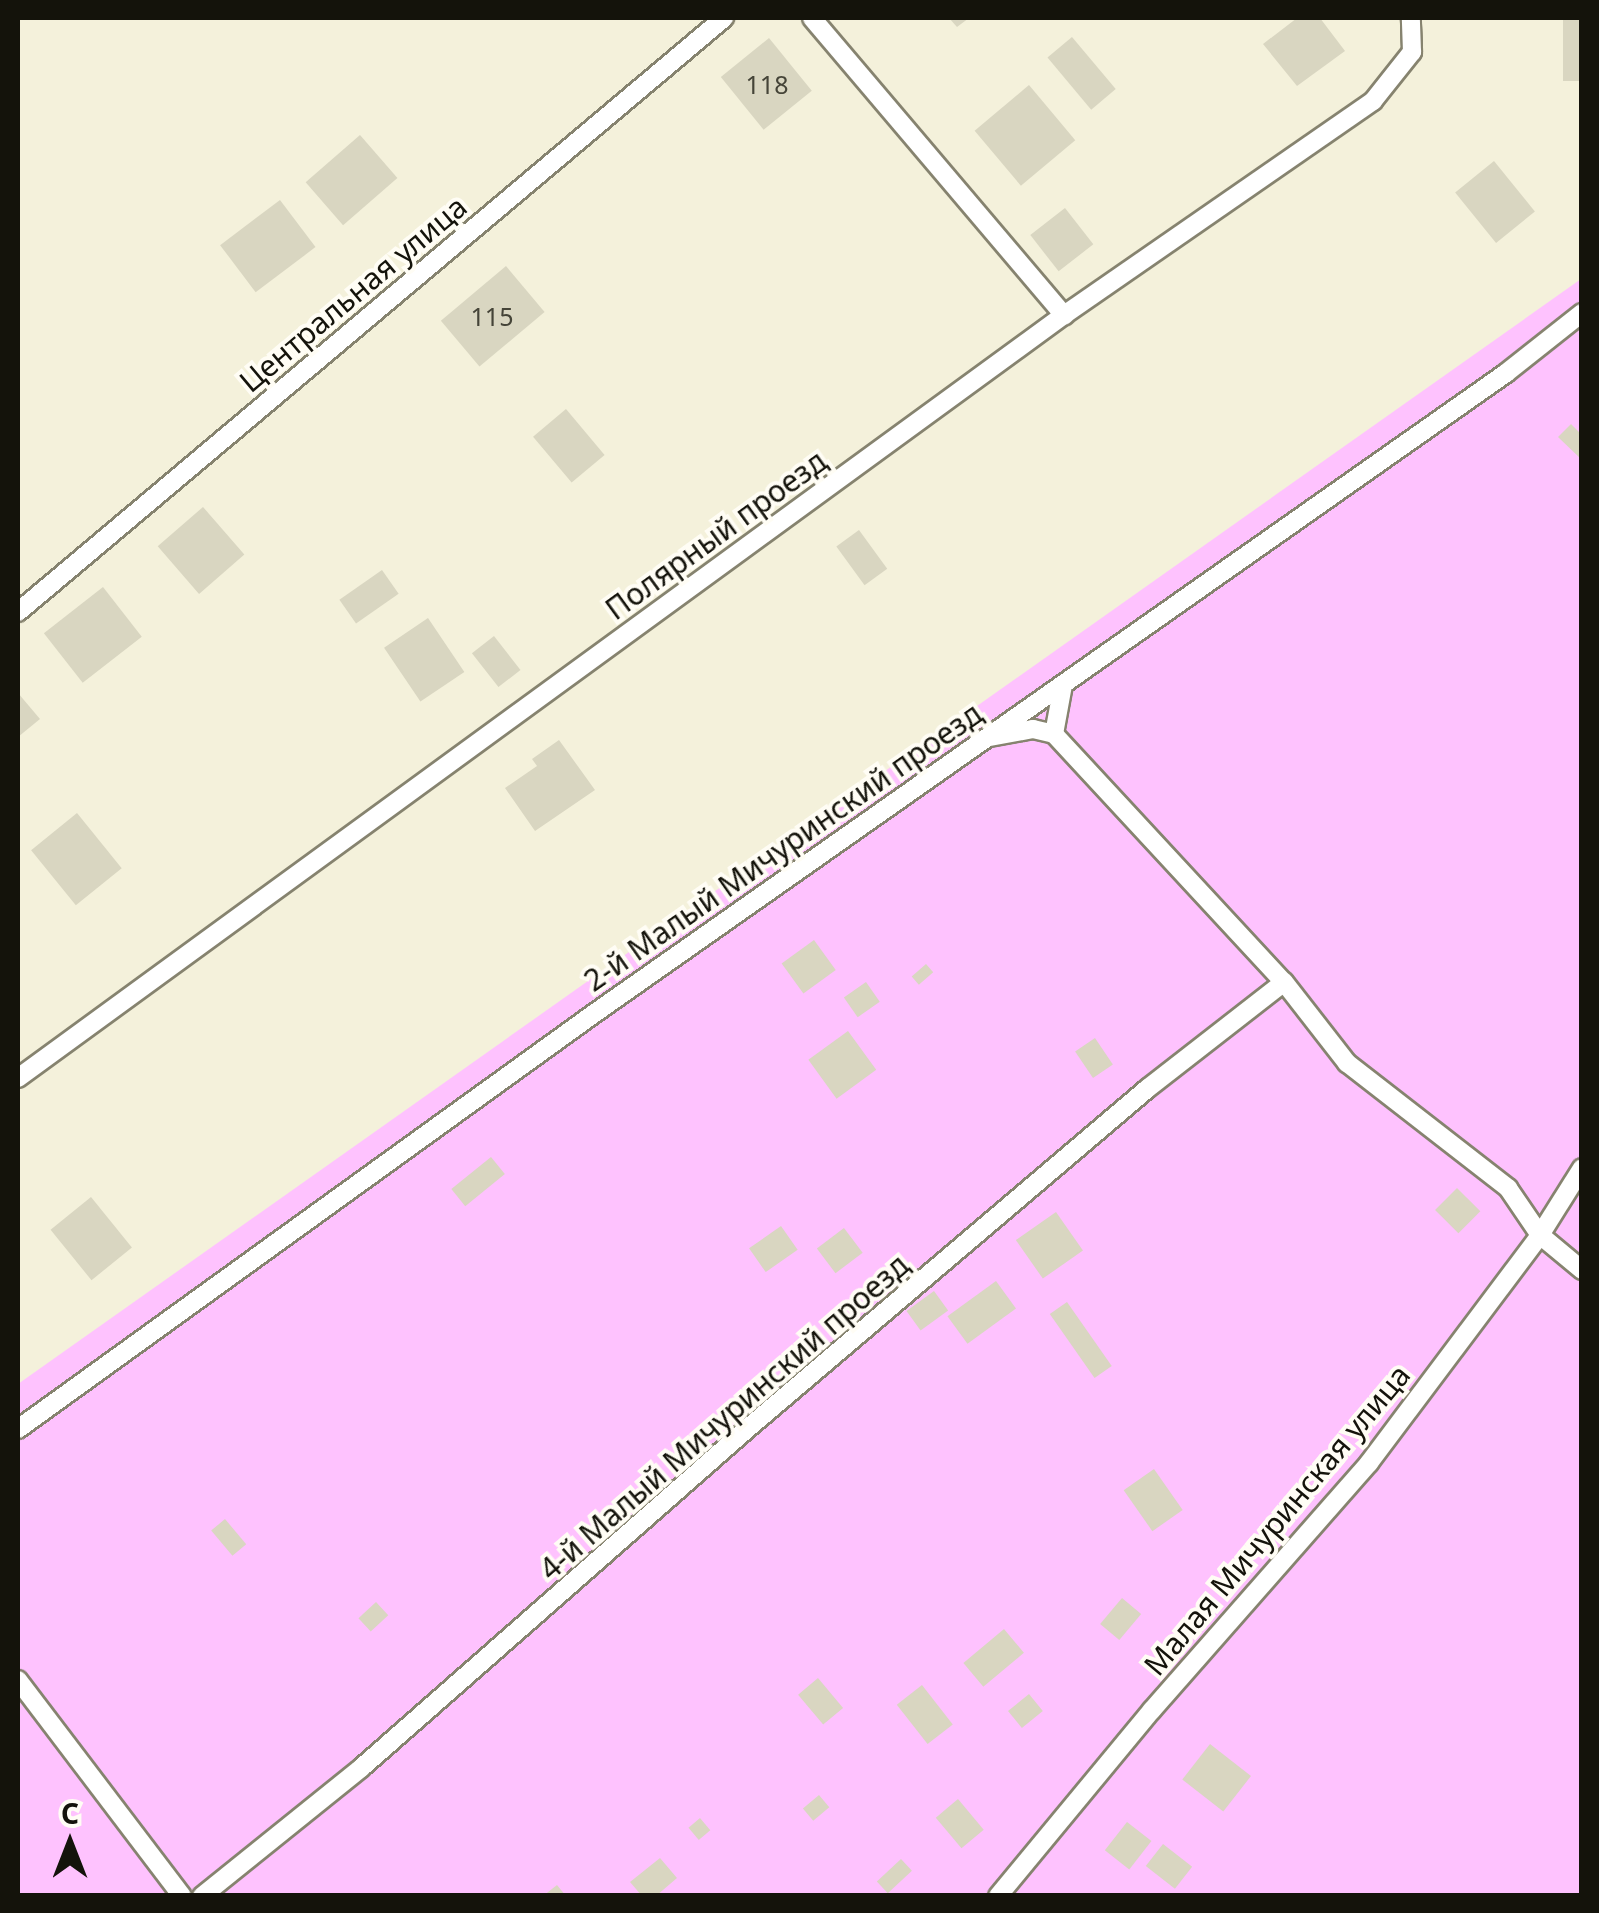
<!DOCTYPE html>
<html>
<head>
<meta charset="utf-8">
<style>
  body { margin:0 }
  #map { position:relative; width:1599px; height:1913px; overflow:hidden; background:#f4f1db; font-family:"Noto Sans",sans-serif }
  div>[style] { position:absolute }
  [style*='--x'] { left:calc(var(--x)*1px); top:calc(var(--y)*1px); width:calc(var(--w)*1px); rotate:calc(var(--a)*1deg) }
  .green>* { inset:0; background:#fec2fe }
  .building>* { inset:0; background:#d9d6c1; transform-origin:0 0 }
  .roads { filter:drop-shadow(2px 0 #86836f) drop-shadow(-2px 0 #86836f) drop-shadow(0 2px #86836f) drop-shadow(0 -2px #86836f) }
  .service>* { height:18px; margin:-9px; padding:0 9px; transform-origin:9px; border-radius:9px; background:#fff }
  span { translate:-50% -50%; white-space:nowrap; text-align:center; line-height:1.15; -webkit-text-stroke:8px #fffdf5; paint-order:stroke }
  .number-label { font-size:25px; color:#454438 }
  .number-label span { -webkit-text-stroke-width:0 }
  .street-label { font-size:30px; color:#14130b }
  .frame { position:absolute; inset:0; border:20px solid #14130b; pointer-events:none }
  .north { position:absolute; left:20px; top:1793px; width:100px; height:100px; -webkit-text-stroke:8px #fffdf5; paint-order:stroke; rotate:0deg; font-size:28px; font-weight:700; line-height:40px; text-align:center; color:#14130b }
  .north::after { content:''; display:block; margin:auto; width:35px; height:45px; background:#14130b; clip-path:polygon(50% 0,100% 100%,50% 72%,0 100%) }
</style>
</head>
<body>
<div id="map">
  <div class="green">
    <div style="clip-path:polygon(1581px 279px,1581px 1895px,18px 1895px,18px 1384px)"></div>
  </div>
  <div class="building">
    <div style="clip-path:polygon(949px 18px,969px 18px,957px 27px)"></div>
    <div style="clip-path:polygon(1297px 18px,1320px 18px,1345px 51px,1297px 86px,1263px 44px)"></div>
    <div style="left:1563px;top:18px;width:19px;height:63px"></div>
    <div style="left:1072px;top:37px;width:68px;height:32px;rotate:50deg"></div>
    <div style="left:769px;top:38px;width:68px;height:62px;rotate:51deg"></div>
    <div style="left:1029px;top:85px;width:72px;height:71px;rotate:50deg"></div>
    <div style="left:360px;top:135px;width:57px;height:72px;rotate:49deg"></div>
    <div style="left:1494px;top:161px;width:65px;height:50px;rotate:51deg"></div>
    <div style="left:280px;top:200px;width:59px;height:75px;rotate:53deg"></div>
    <div style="left:1065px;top:208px;width:46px;height:44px;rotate:52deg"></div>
    <div style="left:506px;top:266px;width:60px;height:85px;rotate:50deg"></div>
    <div style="left:566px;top:409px;width:60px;height:43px;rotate:50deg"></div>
    <div style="clip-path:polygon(1571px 424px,1582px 435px,1582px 460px,1558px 437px)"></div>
    <div style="left:203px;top:507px;width:63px;height:60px;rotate:49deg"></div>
    <div style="left:859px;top:530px;width:48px;height:28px;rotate:54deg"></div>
    <div style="left:382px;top:570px;width:29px;height:52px;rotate:55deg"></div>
    <div style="left:103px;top:587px;width:63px;height:75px;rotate:52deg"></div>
    <div style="left:428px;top:618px;width:65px;height:53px;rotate:56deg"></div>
    <div style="left:494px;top:636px;width:43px;height:28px;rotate:52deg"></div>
    <div style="clip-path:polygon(18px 693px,40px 719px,18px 737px)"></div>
    <div style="clip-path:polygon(559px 740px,595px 790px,535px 831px,505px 788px,537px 766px,532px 759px)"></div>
    <div style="left:77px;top:813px;width:71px;height:59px;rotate:51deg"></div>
    <div style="left:814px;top:940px;width:37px;height:40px;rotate:54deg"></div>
    <div style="left:926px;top:964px;width:11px;height:19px;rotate:49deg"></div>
    <div style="left:866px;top:982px;width:24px;height:27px;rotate:55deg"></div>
    <div style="left:848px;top:1031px;width:48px;height:49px;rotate:54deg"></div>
    <div style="left:1095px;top:1038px;width:32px;height:24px;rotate:56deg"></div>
    <div style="left:491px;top:1157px;width:22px;height:51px;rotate:51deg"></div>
    <div style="left:1457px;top:1188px;width:33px;height:31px;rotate:45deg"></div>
    <div style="left:91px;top:1197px;width:65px;height:52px;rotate:51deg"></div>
    <div style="left:1056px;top:1212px;width:47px;height:49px;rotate:55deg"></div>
    <div style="left:781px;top:1226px;width:29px;height:39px;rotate:55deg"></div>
    <div style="left:844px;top:1228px;width:31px;height:34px;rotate:53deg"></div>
    <div style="left:996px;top:1281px;width:34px;height:60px;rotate:54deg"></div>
    <div style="left:934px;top:1291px;width:24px;height:34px;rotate:54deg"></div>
    <div style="left:1067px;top:1302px;width:78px;height:21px;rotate:55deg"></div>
    <div style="left:1154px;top:1469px;width:50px;height:37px;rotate:55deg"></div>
    <div style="left:225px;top:1519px;width:33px;height:18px;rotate:50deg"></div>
    <div style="left:1122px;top:1598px;width:25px;height:34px;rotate:40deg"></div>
    <div style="left:376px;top:1602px;width:18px;height:24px;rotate:47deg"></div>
    <div style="left:1004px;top:1629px;width:31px;height:53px;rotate:50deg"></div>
    <div style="left:818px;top:1678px;width:39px;height:26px;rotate:50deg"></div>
    <div style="left:922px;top:1685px;width:50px;height:32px;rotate:52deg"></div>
    <div style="left:1029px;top:1694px;width:22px;height:27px;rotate:51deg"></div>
    <div style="left:1210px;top:1744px;width:52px;height:45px;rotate:38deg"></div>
    <div style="left:819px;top:1795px;width:16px;height:21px;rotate:50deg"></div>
    <div style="left:958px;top:1799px;width:40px;height:29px;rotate:50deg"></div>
    <div style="left:700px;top:1818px;width:16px;height:15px;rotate:50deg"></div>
    <div style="left:1127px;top:1822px;width:31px;height:36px;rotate:38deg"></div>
    <div style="left:1163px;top:1844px;width:37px;height:28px;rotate:38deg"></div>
    <div style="clip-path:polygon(660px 1858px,677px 1878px,656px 1896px,642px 1896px,630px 1882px)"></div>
    <div style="left:901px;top:1859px;width:16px;height:33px;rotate:47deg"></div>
    <div style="clip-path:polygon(557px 1885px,566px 1896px,543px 1896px)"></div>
  </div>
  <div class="roads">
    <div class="service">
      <div style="--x:812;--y:18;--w:390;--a:49.7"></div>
      <div style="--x:18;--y:612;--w:923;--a:-40.08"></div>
      <div style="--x:1063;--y:685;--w:50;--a:100.4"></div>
      <div style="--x:1054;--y:734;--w:338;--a:47.2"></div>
      <div style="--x:1284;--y:982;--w:103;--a:52.1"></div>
      <div style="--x:1347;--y:1063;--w:204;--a:37.8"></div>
      <div style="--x:1508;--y:1188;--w:57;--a:55.8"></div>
      <div style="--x:1540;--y:1235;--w:55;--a:39.8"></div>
      <div style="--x:990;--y:737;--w:44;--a:-10.5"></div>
      <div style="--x:1033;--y:729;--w:22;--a:13"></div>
      <div style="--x:18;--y:1078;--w:1295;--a:-36.11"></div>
      <div style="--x:1064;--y:315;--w:376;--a:-34.7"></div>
      <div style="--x:1373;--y:101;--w:63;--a:-51.5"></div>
      <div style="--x:1412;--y:52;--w:34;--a:-92"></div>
      <div style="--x:18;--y:1429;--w:708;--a:-35.8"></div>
      <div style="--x:592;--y:1015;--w:1117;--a:-35.08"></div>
      <div style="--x:1506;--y:373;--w:97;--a:-38.3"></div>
      <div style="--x:18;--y:1680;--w:271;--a:52.8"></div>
      <div style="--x:202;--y:1896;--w:204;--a:-38.8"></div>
      <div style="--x:361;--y:1768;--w:515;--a:-41.3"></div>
      <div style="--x:748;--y:1428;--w:525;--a:-40.36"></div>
      <div style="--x:1148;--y:1088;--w:172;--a:-37.9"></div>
      <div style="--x:998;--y:1896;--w:241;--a:-50.4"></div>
      <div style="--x:1152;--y:1710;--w:329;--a:-48.7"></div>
      <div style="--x:1369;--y:1463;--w:285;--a:-53.1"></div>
      <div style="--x:1540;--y:1235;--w:79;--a:-57.9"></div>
    </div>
  </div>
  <div class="number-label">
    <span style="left:767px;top:84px">118</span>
    <span style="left:492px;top:316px">115</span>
  </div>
  <div class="street-label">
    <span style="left:353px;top:294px;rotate:-40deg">Центральная улица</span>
    <span style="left:716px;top:535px;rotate:-36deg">Полярный проезд</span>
    <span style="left:783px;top:847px;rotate:-35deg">2-й Малый Мичуринский проезд</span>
    <span style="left:724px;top:1417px;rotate:-41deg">4-й Малый Мичуринский проезд</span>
    <span style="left:1277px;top:1520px;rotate:-50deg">Малая Мичуринская улица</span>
  </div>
  <div class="frame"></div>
  <div class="north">С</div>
</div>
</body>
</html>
